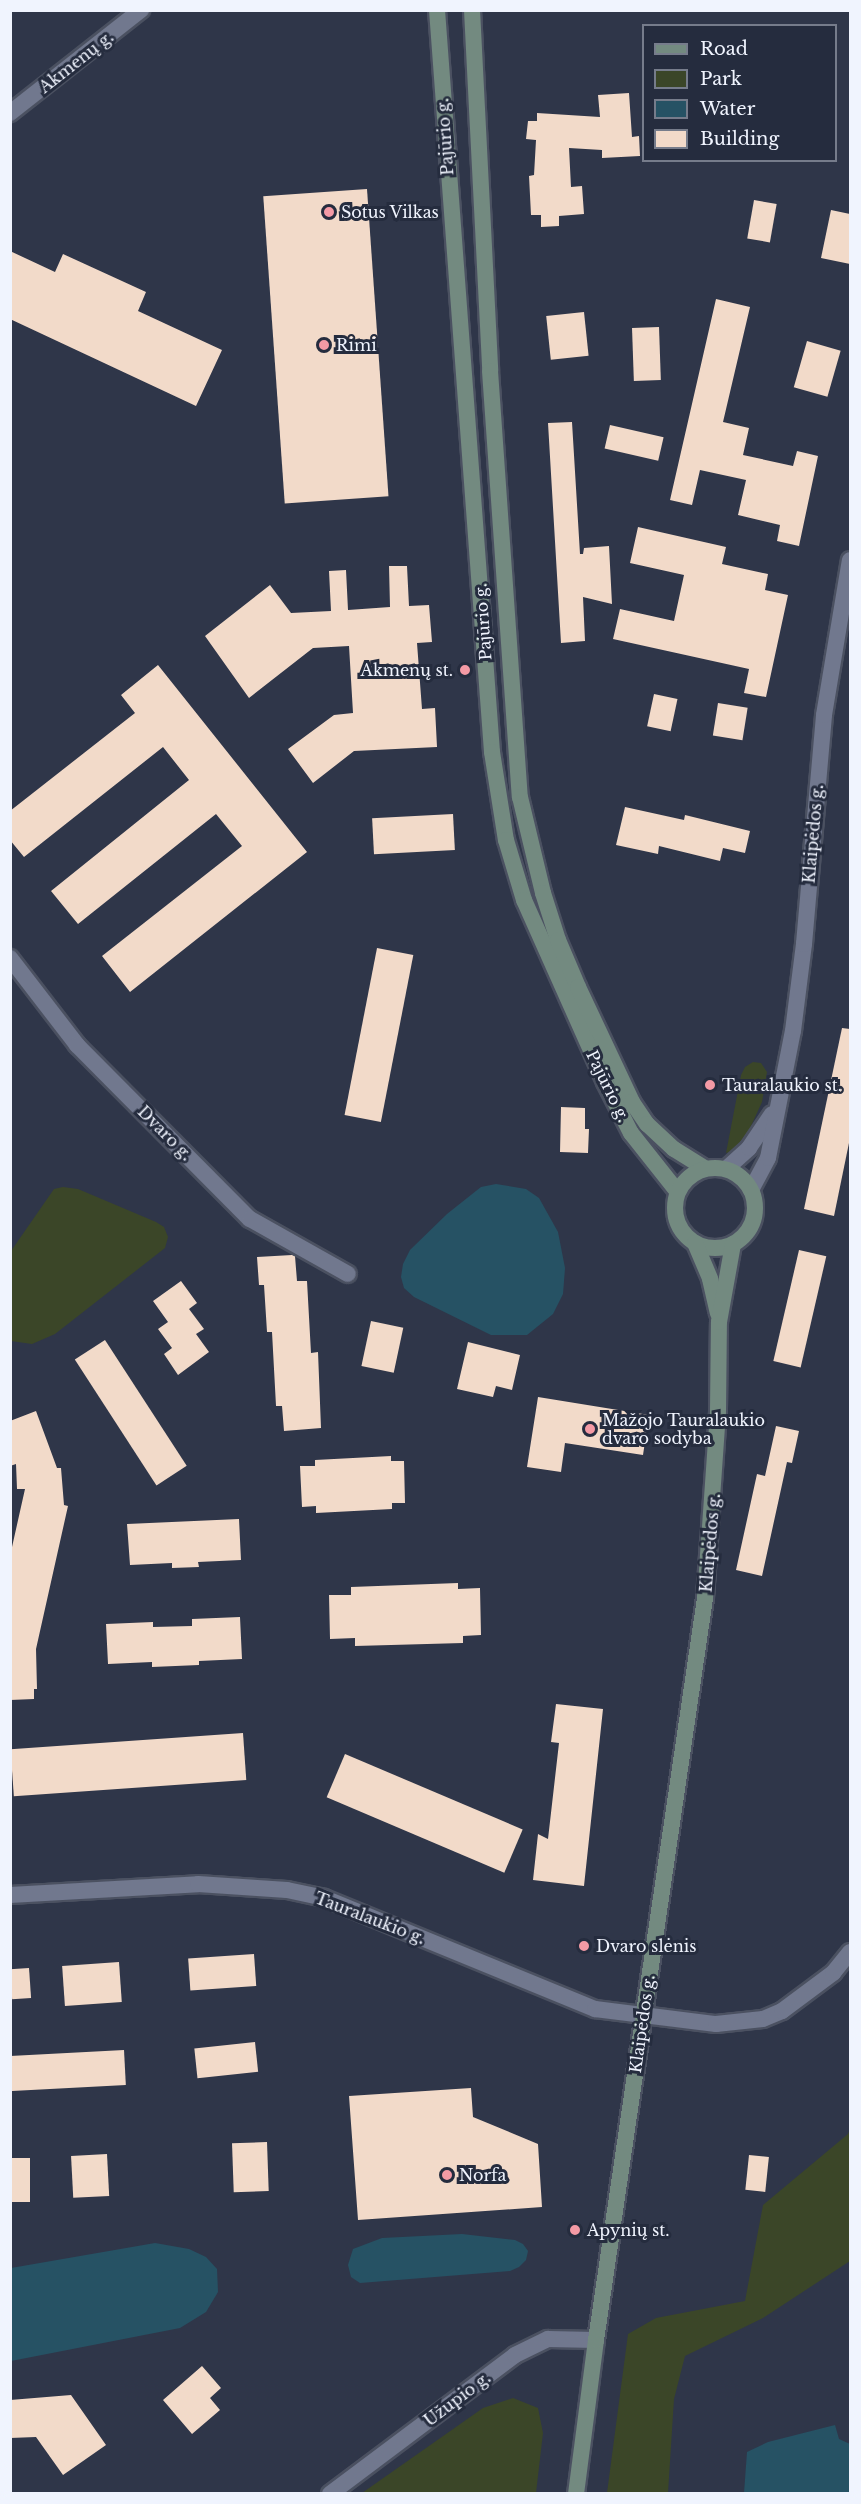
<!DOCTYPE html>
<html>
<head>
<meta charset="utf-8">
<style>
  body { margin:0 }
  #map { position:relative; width:861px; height:2504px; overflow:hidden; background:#2f3649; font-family:"Libre Baskerville",serif }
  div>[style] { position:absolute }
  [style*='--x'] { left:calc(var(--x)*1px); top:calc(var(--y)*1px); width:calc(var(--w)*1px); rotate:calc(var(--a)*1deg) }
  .green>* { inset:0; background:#3b4628 }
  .water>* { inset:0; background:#265264 }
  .building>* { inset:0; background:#f2dac9; transform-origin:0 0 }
  .roads { filter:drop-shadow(2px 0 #4b5161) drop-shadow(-2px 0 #4b5161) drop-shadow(0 2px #4b5161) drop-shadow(0 -2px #4b5161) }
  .minor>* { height:16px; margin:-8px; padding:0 8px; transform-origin:8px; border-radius:8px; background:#71788e }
  .secondary>* { height:16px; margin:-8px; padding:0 8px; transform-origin:8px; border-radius:8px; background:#738a80 }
  .secondary>.ring { margin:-8px; padding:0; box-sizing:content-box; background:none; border:16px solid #738a80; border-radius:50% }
  .dots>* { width:16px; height:16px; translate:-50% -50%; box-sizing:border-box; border:3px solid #252c3e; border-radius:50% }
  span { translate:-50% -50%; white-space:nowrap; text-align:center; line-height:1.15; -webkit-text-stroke:6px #252c3e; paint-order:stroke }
  .street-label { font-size:16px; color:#f0f4fe }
  .poi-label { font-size:16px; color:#f0f4fe }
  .left { translate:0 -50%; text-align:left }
  .right { translate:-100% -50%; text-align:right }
  .frame { position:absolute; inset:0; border:12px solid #f0f4fe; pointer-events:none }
  .legend { position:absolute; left:642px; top:24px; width:195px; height:138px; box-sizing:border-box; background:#252c3e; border:2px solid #767c8b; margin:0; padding:8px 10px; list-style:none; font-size:18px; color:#f0f4fe }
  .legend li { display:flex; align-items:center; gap:12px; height:30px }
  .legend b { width:30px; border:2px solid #767c8b }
</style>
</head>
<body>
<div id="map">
  <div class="green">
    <div style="clip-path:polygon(753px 1062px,761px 1063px,767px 1072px,762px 1102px,746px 1137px,733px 1151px,726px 1153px,741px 1075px,745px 1067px)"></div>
    <div style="clip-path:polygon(63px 1187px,78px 1189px,156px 1222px,164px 1227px,168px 1237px,165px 1248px,55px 1334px,32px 1344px,11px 1341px,11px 1251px,54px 1189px)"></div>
    <div style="clip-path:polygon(850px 2129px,850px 2261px,763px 2318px,685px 2356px,674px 2399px,668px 2493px,607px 2493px,628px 2334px,656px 2318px,745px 2301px,763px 2205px,848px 2134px)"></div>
    <div style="clip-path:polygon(513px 2398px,538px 2408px,543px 2433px,536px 2493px,362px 2493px,483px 2408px)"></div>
  </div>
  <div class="water">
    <div style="clip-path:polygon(496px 1184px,526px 1189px,539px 1198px,558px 1232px,565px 1268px,563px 1294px,553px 1314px,527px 1335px,491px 1335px,414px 1297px,404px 1288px,401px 1277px,403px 1264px,410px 1250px,447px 1214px,481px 1187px)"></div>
    <div style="clip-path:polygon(462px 2234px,515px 2240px,523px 2244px,528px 2251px,526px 2260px,519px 2267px,510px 2271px,360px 2283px,351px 2277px,348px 2265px,353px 2249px,382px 2238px)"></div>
    <div style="clip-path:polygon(155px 2243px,189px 2249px,206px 2257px,217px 2269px,218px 2292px,206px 2312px,180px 2328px,11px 2361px,11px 2268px)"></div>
    <div style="clip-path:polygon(835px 2425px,839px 2439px,850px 2444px,850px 2493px,744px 2493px,747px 2452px,768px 2442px)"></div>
  </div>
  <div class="building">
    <div style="clip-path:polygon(629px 93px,632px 137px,639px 136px,640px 156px,602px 158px,602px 150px,569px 148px,571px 187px,582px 186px,584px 214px,559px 216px,559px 226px,541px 227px,541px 215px,531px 215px,529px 176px,534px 175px,536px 140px,526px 139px,528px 121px,537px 121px,537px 113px,600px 117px,598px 95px)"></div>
    <div style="left:367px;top:189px;width:308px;height:104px;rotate:86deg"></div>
    <div style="left:754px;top:200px;width:23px;height:39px;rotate:10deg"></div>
    <div style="clip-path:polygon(831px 210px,850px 214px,850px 264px,821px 258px)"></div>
    <div style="clip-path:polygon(10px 251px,55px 272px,63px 254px,146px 292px,138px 311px,222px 350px,196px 406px,10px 319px)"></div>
    <div style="clip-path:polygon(716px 299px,750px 307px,723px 422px,749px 428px,743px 455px,793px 466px,797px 451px,818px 456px,799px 546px,777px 541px,780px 525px,738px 515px,746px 480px,700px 470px,692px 505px,670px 500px)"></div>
    <div style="left:584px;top:312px;width:44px;height:38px;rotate:84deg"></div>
    <div style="left:659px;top:327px;width:53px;height:27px;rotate:88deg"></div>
    <div style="left:807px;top:341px;width:35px;height:48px;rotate:16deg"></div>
    <div style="clip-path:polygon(572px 422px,580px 554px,583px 554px,584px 548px,609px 546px,612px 604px,583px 597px,585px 641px,561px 643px,548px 423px)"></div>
    <div style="left:610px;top:425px;width:55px;height:24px;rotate:13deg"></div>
    <div style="clip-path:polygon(638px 527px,726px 547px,722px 564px,768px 574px,765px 590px,788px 595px,766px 697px,744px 693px,749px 669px,613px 639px,620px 609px,674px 621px,684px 575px,630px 563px)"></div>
    <div style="clip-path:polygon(389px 566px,407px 566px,409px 606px,429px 605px,432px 642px,417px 643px,422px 709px,435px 708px,437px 747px,354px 751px,313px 783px,288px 749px,334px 715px,353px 713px,349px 646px,313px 648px,249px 698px,205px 636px,270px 585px,291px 613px,331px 611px,329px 571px,346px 570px,348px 610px,390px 607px)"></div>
    <div style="clip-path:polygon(158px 665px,307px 852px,130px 992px,102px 956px,242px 846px,216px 814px,78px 924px,51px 891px,189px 780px,163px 747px,24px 857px,10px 840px,10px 811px,135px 713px,121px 695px)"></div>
    <div style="left:654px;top:694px;width:24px;height:33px;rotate:12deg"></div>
    <div style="left:718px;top:703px;width:30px;height:33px;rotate:9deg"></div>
    <div style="clip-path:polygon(625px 807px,684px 820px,685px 815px,750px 831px,745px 853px,723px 848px,720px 861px,659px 846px,658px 854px,616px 845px)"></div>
    <div style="left:453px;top:814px;width:36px;height:81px;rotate:87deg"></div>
    <div style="left:377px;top:948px;width:37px;height:170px;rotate:11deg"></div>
    <div style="clip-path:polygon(842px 1028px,850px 1029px,850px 1138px,834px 1216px,804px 1209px)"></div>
    <div style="clip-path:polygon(561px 1107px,585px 1108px,585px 1129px,589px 1129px,588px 1153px,560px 1152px)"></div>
    <div style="left:799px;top:1250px;width:28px;height:114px;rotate:13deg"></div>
    <div style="clip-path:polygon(292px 1255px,295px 1256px,297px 1281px,307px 1281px,311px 1353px,318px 1352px,321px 1428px,284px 1431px,282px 1406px,276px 1406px,272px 1332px,267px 1332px,264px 1285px,259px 1285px,257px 1257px)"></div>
    <div style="clip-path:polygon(181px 1281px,197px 1303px,189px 1309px,204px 1329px,196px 1334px,209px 1352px,178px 1375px,164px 1354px,172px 1348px,158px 1329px,168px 1322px,153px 1301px)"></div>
    <div style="left:371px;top:1321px;width:33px;height:46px;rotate:12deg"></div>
    <div style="left:105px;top:1340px;width:150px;height:36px;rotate:57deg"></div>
    <div style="clip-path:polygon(468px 1342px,520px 1355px,512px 1390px,496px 1386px,493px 1397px,457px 1389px)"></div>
    <div style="clip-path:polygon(538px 1397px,649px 1415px,643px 1455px,565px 1443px,561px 1472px,527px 1467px)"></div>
    <div style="clip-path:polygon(36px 1411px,57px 1468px,61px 1468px,64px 1505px,68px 1506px,36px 1649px,37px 1689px,34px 1689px,34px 1699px,10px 1700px,10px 1556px,25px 1489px,17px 1489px,16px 1464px,10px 1466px,10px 1421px)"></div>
    <div style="clip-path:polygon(776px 1426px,799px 1431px,792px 1463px,787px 1462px,762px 1576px,736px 1570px,757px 1474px,765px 1476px)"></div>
    <div style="clip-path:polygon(391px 1456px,391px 1461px,404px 1461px,405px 1503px,392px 1503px,392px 1509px,316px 1513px,316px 1506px,302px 1507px,300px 1466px,315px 1466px,315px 1460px)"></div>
    <div style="clip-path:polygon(239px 1519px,241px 1560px,198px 1562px,199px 1567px,172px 1568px,172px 1563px,130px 1565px,127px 1524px)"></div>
    <div style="clip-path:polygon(458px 1583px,458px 1589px,480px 1588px,481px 1635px,463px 1636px,463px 1643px,355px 1646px,355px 1638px,330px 1639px,329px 1595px,351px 1595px,351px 1587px)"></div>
    <div style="clip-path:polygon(240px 1617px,242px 1659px,199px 1661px,199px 1665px,152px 1667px,152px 1662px,108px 1664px,106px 1624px,153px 1622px,153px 1627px,192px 1626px,192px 1619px)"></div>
    <div style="clip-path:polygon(556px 1704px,603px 1709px,584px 1886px,533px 1880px,538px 1834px,548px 1839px,559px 1743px,551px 1742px)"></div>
    <div style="left:243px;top:1733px;width:47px;height:233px;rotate:86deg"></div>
    <div style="left:345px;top:1754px;width:193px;height:47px;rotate:23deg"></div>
    <div style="left:254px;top:1954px;width:32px;height:66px;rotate:86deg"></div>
    <div style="left:119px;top:1962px;width:40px;height:57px;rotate:86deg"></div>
    <div style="left:29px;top:1968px;width:30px;height:19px;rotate:86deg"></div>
    <div style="left:255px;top:2042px;width:30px;height:61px;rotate:84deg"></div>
    <div style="left:124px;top:2050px;width:35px;height:114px;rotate:87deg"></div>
    <div style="clip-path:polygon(471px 2088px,473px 2117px,538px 2144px,542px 2207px,358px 2220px,349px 2096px)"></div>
    <div style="left:267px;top:2142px;width:49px;height:35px;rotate:88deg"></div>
    <div style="left:107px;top:2154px;width:42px;height:36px;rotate:87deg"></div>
    <div style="left:749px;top:2155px;width:20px;height:35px;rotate:6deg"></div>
    <div style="left:10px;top:2158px;width:20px;height:44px"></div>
    <div style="clip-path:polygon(202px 2366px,221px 2388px,210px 2398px,220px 2410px,192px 2434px,163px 2400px)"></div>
    <div style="clip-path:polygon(71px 2395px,106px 2445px,63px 2475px,36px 2437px,10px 2438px,10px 2400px)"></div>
  </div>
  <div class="roads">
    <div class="minor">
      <div style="--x:10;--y:113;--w:167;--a:-38.2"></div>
      <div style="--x:10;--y:958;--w:110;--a:52.4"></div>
      <div style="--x:77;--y:1045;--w:245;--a:45.2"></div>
      <div style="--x:250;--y:1219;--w:112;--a:29.3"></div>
      <div style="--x:726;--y:1169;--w:31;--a:-42"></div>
      <div style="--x:749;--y:1148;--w:41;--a:-55.9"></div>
      <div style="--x:751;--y:1190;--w:36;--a:-62"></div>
      <div style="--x:768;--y:1158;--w:129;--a:-78.9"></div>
      <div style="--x:793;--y:1031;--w:88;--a:-82.8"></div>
      <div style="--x:804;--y:944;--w:230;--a:-85"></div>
      <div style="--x:824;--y:715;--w:157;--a:-80.5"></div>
      <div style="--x:10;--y:1895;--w:188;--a:-3.3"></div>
      <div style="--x:198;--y:1884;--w:89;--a:3.9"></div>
      <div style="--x:287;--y:1890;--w:38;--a:12"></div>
      <div style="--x:324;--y:1898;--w:293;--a:22.3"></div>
      <div style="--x:595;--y:2009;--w:122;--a:7.1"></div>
      <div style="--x:716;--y:2024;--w:47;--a:-6.1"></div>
      <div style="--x:763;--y:2019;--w:21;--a:-23"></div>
      <div style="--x:782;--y:2011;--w:64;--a:-36.7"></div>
      <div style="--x:833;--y:1973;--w:27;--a:-51"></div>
      <div style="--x:330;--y:2494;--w:231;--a:-36.9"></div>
      <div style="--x:515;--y:2355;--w:37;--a:-26"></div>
      <div style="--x:548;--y:2339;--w:48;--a:1.2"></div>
    </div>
    <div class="secondary">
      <div style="--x:437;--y:10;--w:744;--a:85.76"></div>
      <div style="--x:492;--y:752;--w:89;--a:81"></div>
      <div style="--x:506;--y:840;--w:63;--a:73.3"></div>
      <div style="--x:524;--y:900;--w:199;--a:66"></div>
      <div style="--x:605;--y:1082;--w:57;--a:63"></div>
      <div style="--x:631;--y:1133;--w:74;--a:51.6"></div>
      <div style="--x:472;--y:10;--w:361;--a:87.1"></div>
      <div style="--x:490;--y:371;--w:427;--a:86"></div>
      <div style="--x:520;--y:797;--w:99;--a:76.5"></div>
      <div style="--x:543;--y:893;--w:49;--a:72.3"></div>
      <div style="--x:558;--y:940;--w:51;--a:66.9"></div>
      <div style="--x:578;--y:987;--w:127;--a:64.8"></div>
      <div style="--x:632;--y:1102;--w:27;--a:56"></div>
      <div style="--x:647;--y:1124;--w:37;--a:43"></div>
      <div style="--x:674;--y:1149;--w:36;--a:32"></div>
      <div class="ring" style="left:675px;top:1168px;width:64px;height:64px"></div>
      <div style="--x:695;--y:1243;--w:39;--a:67"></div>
      <div style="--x:710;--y:1279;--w:35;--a:77"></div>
      <div style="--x:576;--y:2494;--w:155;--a:-82.6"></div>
      <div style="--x:596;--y:2340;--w:750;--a:-81.64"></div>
      <div style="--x:705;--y:1598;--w:187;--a:-86"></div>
      <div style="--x:718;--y:1411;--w:89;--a:-89.4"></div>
      <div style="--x:719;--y:1322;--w:79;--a:-79.8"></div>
    </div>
  </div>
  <div class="dots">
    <div style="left:329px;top:212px;background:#f49aa5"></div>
    <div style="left:324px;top:345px;background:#f49aa5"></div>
    <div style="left:465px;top:670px;background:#f49aa5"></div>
    <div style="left:710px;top:1085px;background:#f49aa5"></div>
    <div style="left:590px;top:1429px;background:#f49aa5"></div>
    <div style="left:584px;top:1946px;background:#f49aa5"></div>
    <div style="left:447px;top:2175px;background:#f49aa5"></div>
    <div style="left:575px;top:2230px;background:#f49aa5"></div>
  </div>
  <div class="street-label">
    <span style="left:76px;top:62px;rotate:-38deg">Akmenų g.</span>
    <span style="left:445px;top:137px;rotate:-94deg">Pajūrio g.</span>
    <span style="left:483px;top:622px;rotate:-94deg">Pajūrio g.</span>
    <span style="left:813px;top:834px;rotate:-85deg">Klaipėdos g.</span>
    <span style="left:608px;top:1086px;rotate:64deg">Pajūrio g.</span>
    <span style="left:165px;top:1133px;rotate:45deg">Dvaro g.</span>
    <span style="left:710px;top:1543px;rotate:-85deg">Klaipėdos g.</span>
    <span style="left:370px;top:1918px;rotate:21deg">Tauralaukio g.</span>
    <span style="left:642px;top:2024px;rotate:-82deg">Klaipėdos g.</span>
    <span style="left:457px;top:2399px;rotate:-37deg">Užupio g.</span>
  </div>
  <div class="poi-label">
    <span class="left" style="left:341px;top:212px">Sotus Vilkas</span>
    <span class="left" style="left:336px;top:345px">Rimi</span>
    <span class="right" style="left:453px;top:670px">Akmenų st.</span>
    <span class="left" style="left:722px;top:1085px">Tauralaukio st.</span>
    <span class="left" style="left:602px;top:1429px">Mažojo Tauralaukio<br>dvaro sodyba</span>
    <span class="left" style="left:596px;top:1946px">Dvaro slėnis</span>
    <span class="left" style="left:459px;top:2175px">Norfa</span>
    <span class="left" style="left:587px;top:2230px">Apynių st.</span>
  </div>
  <div class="frame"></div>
  <ul class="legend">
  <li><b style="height:8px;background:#738a80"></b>Road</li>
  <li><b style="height:16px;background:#3b4628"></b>Park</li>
  <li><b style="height:16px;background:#265264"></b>Water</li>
  <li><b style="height:16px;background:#f2dac9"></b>Building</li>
  </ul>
</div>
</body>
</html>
